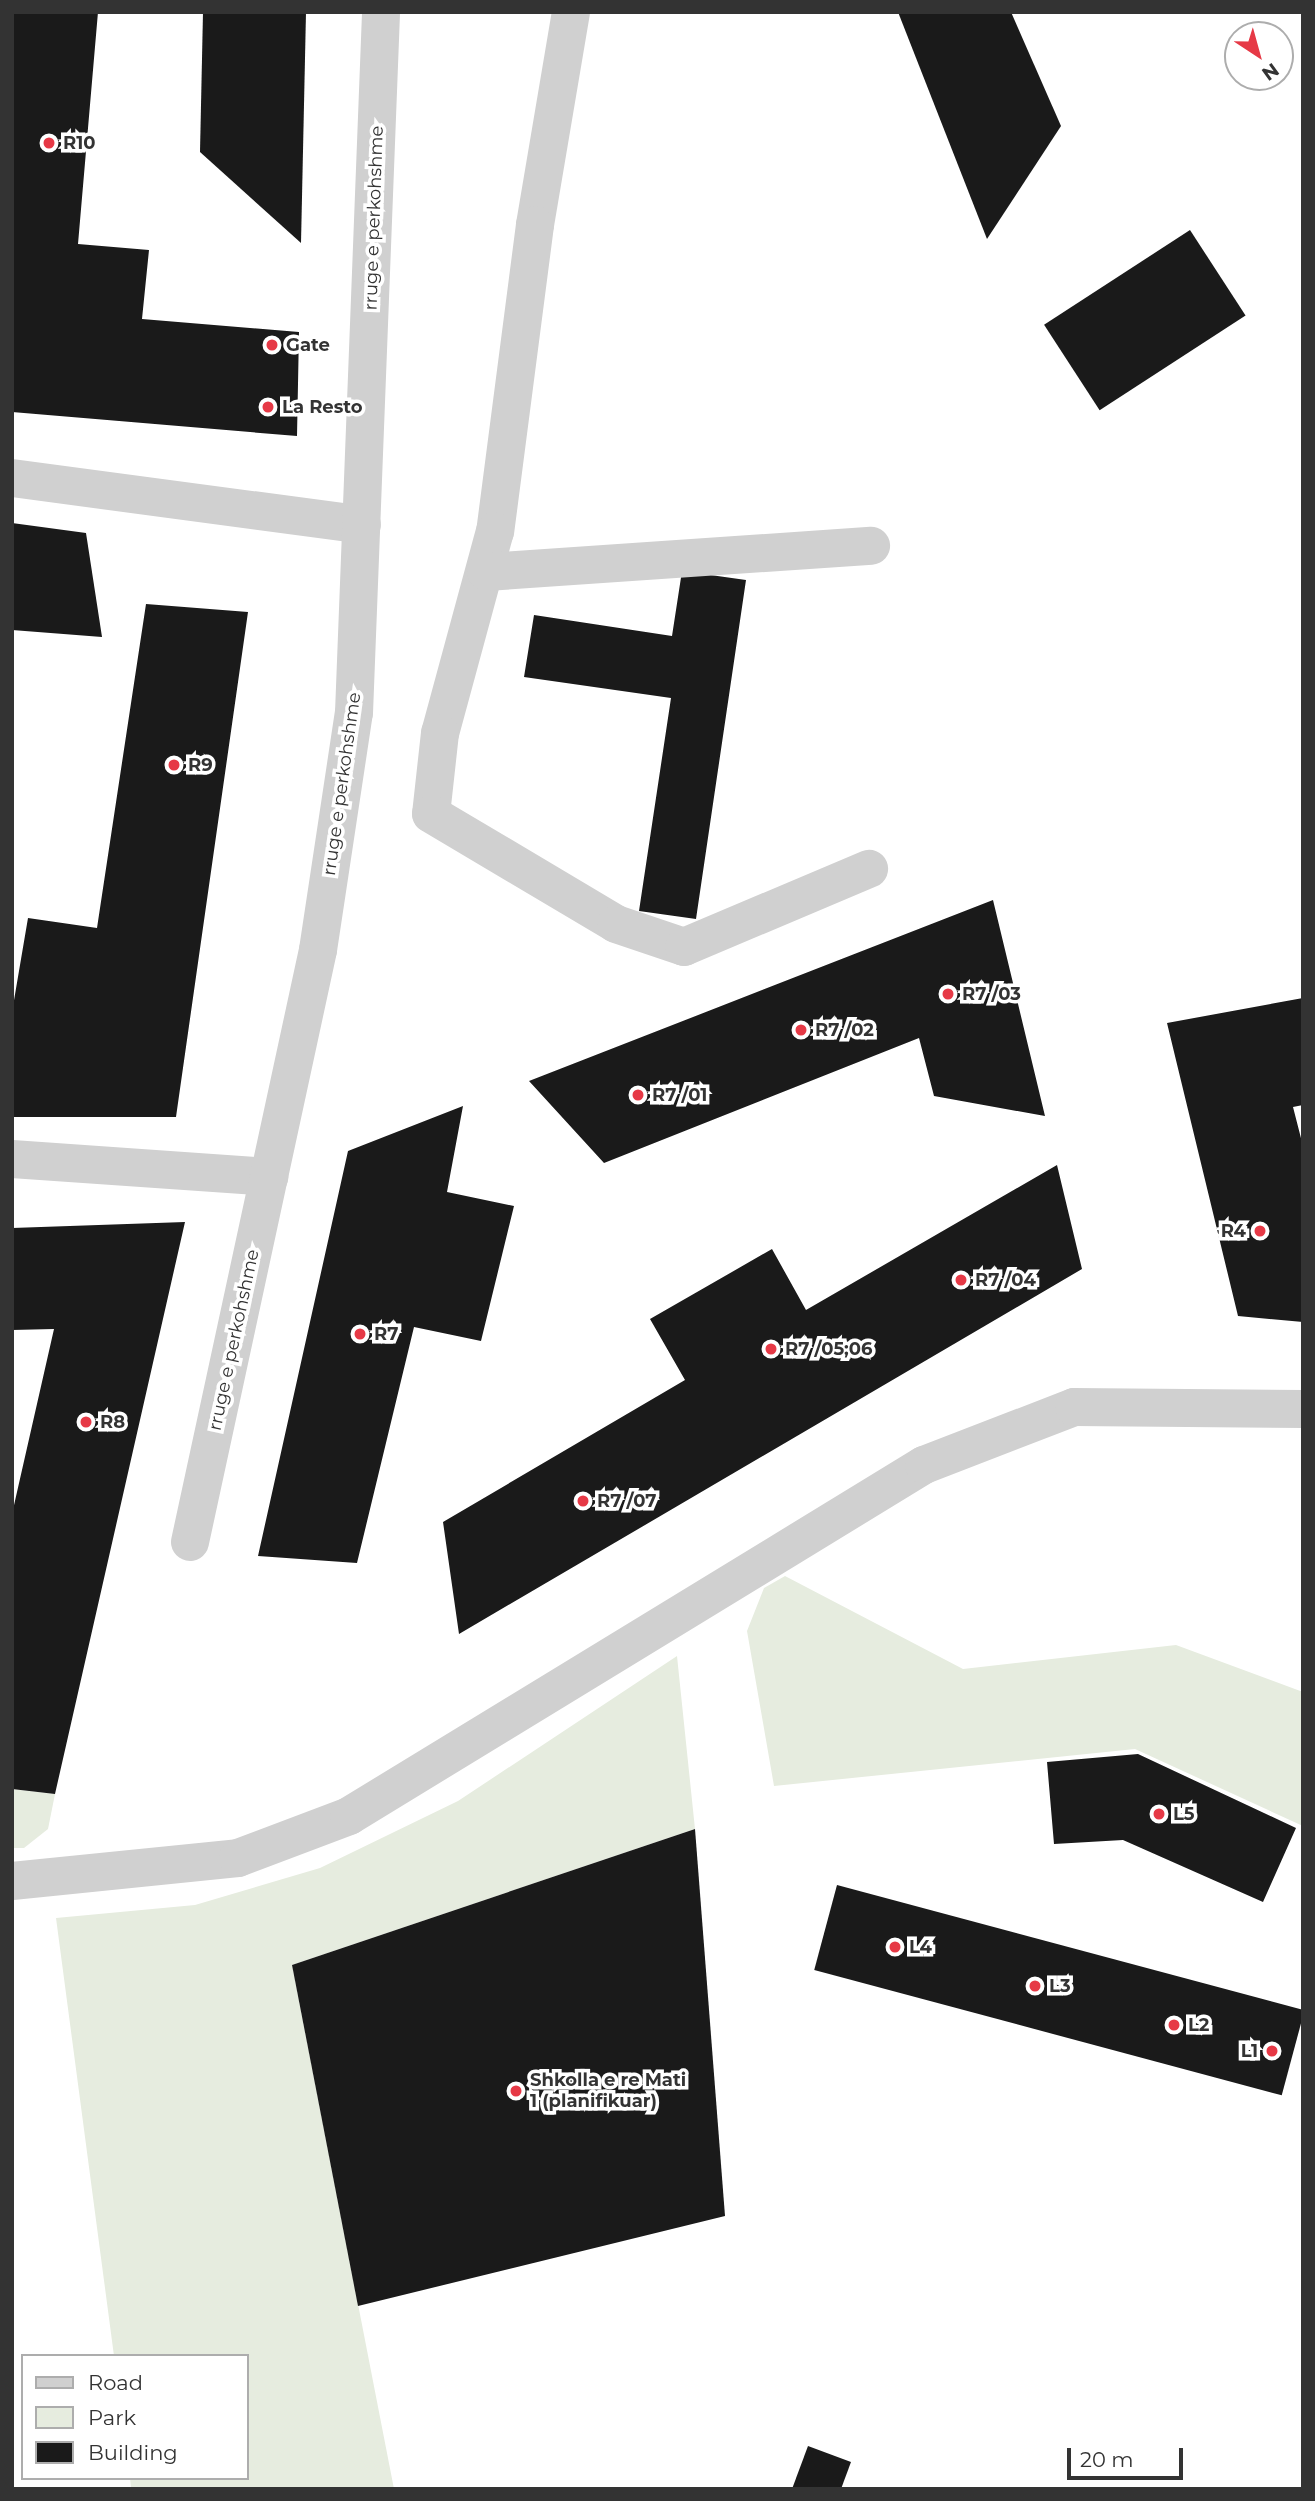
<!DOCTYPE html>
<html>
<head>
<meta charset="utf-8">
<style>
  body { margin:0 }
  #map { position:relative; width:1315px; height:2501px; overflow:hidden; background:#fff; font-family:Montserrat,sans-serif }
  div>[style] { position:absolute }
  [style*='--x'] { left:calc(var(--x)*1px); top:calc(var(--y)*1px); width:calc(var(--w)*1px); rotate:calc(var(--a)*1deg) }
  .green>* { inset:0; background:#e6ecdf }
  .building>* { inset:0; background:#1a1a1a; transform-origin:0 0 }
  .minor>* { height:38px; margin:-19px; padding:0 19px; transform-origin:19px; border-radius:19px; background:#d0d0d0 }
  .dots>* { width:19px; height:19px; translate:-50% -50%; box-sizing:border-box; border:4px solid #fff; border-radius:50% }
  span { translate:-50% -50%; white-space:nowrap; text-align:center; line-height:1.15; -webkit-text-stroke:7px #fff; paint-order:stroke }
  .poi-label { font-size:18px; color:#333; font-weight:700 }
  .left { translate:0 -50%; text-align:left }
  .right { translate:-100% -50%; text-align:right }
  .street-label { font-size:18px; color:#333 }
  .frame { position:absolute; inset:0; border:14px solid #333; pointer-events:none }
  .legend { position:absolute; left:21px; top:2354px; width:228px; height:126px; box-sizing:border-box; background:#fff; border:2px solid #adadad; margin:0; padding:9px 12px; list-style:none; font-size:21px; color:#333 }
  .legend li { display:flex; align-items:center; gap:14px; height:35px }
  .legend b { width:35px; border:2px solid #adadad }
  .north { position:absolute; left:1224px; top:21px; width:70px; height:70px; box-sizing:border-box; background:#fff; border:2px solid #adadad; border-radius:50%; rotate:144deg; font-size:19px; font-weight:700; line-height:28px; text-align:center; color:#333 }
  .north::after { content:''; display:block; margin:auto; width:24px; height:32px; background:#e63946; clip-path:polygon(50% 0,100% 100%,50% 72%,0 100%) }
  .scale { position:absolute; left:1067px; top:2448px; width:116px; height:32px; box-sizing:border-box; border:4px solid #333; border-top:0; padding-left:9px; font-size:21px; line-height:24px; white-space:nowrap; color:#333; -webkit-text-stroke:5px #fff; paint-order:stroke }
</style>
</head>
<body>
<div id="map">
  <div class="green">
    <div style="clip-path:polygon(785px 1576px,963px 1669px,1176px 1645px,1303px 1692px,1303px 1826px,1135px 1749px,774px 1786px,747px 1631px,764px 1588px)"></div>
    <div style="clip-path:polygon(677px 1656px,695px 1829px,292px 1965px,394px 2489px,131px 2489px,130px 2478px,247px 2478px,247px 2356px,114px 2356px,56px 1918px,195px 1905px,320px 1868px,458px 1801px)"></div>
    <div style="clip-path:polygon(12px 1789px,55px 1794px,48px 1829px,24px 1848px,12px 1848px)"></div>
  </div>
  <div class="building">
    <div style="clip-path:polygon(12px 12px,98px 12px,78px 244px,149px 250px,142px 319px,299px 332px,297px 436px,12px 412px)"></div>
    <div style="clip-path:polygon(203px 12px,306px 12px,301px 243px,200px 152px)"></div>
    <div style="clip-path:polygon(898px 12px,1011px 12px,1061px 126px,987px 239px)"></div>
    <div style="left:1190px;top:230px;width:102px;height:174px;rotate:57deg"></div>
    <div style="clip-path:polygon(12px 523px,86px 533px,102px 637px,12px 630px)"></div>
    <div style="clip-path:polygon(682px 571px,746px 580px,696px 919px,639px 911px,671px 698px,524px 677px,534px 615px,672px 636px)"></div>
    <div style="clip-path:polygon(146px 604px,248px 612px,176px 1117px,12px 1117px,12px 1012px,28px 918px,97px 928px)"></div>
    <div style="clip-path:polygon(993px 900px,1045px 1116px,934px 1096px,919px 1038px,604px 1163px,529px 1081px)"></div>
    <div style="clip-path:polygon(1303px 998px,1303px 1105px,1293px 1107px,1303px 1146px,1303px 1322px,1238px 1316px,1167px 1023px)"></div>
    <div style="clip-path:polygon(463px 1106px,447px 1192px,514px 1206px,481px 1341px,414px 1327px,357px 1563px,258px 1556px,348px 1151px)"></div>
    <div style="clip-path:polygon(1057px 1165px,1082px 1269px,459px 1634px,443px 1522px,685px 1380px,650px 1319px,772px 1249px,806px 1310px)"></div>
    <div style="clip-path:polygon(185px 1222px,55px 1794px,12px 1789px,12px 1514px,54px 1329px,12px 1330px,12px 1228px)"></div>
    <div style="clip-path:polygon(1138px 1754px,1296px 1828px,1263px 1902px,1123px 1840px,1054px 1844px,1047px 1762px)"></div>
    <div style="clip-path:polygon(695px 1829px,725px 2216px,358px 2306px,292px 1965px)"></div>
    <div style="left:837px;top:1885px;width:484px;height:88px;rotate:15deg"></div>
    <div style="clip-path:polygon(808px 2446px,851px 2462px,841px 2489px,792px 2489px)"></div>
  </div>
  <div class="minor">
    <div style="--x:571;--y:12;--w:216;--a:99.6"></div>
    <div style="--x:535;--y:225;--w:309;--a:97.4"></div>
    <div style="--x:495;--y:531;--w:209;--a:105.2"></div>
    <div style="--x:440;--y:733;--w:81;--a:96.3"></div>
    <div style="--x:431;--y:814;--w:215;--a:30.7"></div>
    <div style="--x:616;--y:924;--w:72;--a:18.7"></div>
    <div style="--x:684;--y:947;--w:201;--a:-22.9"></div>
    <div style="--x:12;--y:478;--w:353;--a:7.6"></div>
    <div style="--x:486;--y:572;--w:386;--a:-3.9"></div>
    <div style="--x:12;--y:1159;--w:258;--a:4"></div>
    <div style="--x:190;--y:1542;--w:606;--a:-77.8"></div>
    <div style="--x:318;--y:950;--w:240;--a:-81.4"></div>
    <div style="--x:354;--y:713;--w:702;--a:-87.79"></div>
    <div style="--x:12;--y:1881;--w:227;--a:-5.8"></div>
    <div style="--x:238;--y:1858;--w:119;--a:-20.7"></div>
    <div style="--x:349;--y:1816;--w:674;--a:-31.4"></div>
    <div style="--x:924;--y:1465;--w:161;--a:-21.1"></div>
    <div style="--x:1074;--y:1407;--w:229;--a:0.5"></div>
  </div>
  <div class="dots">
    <div style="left:49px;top:143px;background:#e63946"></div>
    <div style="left:272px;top:345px;background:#e63946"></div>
    <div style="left:268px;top:407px;background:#e63946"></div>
    <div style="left:174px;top:765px;background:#e63946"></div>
    <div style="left:948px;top:994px;background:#e63946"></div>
    <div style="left:801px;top:1030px;background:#e63946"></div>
    <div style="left:638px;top:1095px;background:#e63946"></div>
    <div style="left:1260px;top:1231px;background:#e63946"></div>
    <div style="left:961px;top:1280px;background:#e63946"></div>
    <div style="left:360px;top:1334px;background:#e63946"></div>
    <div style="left:771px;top:1349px;background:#e63946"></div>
    <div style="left:86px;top:1422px;background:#e63946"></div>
    <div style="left:583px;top:1501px;background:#e63946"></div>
    <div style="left:1159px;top:1814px;background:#e63946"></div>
    <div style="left:895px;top:1947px;background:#e63946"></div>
    <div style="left:1035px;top:1986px;background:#e63946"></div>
    <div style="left:1174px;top:2025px;background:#e63946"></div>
    <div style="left:1272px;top:2051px;background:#e63946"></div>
    <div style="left:516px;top:2091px;background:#e63946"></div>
  </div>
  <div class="poi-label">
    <span class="left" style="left:63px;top:143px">R10</span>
    <span class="left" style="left:286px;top:345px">Gate</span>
    <span class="left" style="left:282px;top:407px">La Resto</span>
    <span class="left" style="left:188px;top:765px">R9</span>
    <span class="left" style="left:962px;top:994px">R7 /03</span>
    <span class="left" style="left:815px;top:1030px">R7 /02</span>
    <span class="left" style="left:652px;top:1095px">R7 /01</span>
    <span class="right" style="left:1246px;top:1231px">R4</span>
    <span class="left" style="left:975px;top:1280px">R7 /04</span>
    <span class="left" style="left:374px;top:1334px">R7</span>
    <span class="left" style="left:785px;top:1349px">R7 /05;06</span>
    <span class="left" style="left:100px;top:1422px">R8</span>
    <span class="left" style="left:597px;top:1501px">R7 /07</span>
    <span class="left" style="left:1173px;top:1814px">L5</span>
    <span class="left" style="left:909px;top:1947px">L4</span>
    <span class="left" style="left:1049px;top:1986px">L3</span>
    <span class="left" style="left:1188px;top:2025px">L2</span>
    <span class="right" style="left:1258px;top:2051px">L1</span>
    <span class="left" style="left:530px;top:2091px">Shkolla e re Mati<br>1 (planifikuar)</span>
  </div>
  <div class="street-label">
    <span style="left:374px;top:218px;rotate:-88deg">rruge e perkohshme</span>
    <span style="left:342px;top:784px;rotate:-82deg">rruge e perkohshme</span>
    <span style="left:234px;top:1340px;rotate:-78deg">rruge e perkohshme</span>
  </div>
  <div class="frame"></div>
  <ul class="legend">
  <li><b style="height:9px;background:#d0d0d0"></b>Road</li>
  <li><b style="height:19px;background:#e6ecdf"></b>Park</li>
  <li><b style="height:19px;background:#1a1a1a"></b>Building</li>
  </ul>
  <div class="north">N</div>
  <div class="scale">20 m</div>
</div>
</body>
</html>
